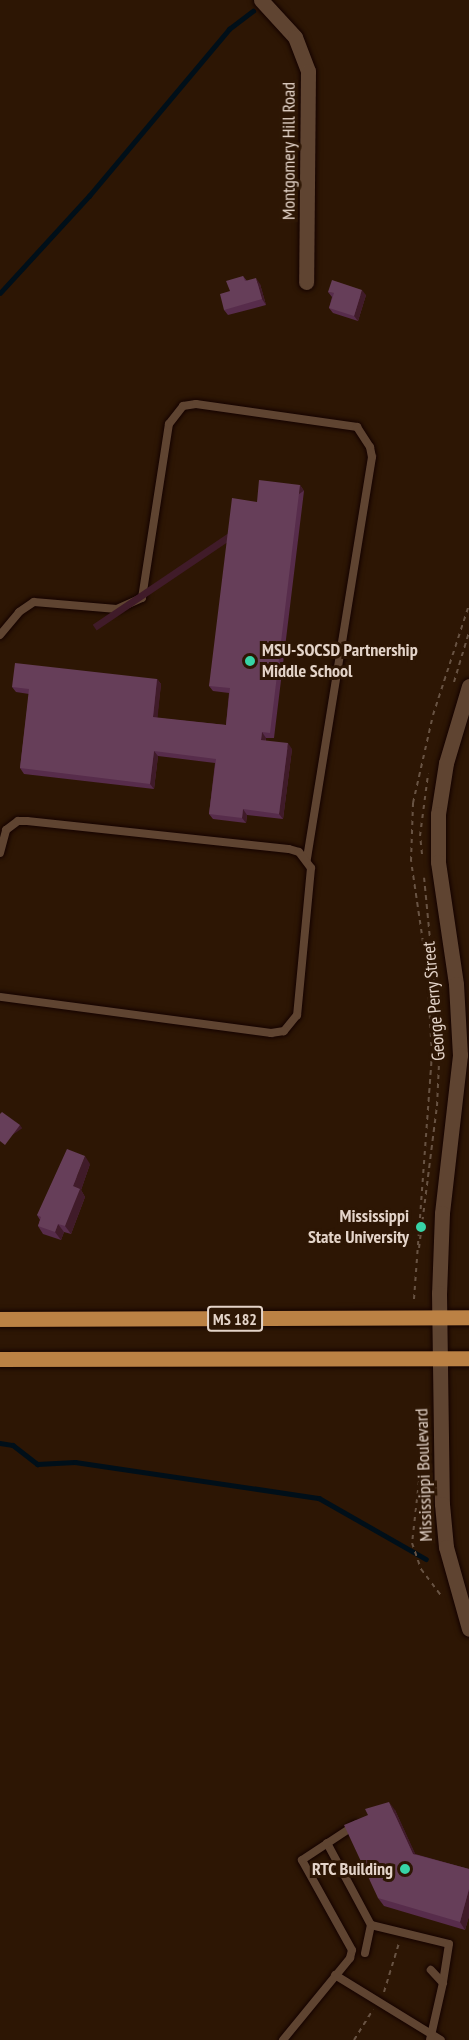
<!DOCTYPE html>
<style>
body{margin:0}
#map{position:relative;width:469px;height:2040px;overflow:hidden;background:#2d1604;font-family:"PT Sans Narrow",sans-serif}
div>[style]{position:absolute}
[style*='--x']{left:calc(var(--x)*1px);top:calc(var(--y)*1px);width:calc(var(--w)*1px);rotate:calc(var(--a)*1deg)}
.stream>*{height:4.5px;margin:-2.25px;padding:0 2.25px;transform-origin:2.25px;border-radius:2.25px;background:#000f19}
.path>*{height:2px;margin-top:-1px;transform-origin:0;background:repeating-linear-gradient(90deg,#685343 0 4.5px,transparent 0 9px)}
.roads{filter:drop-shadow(0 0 2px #140200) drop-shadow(0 0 2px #140200)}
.service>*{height:8px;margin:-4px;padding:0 4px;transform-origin:4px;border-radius:4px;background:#5f4431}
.minor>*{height:15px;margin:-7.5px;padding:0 7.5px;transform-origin:7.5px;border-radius:7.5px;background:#5f4431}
.tertiary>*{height:15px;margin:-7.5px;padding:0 7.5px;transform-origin:7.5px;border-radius:7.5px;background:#5f4431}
.primary>*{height:15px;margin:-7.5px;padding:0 7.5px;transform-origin:7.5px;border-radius:7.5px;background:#bb8144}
.wall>*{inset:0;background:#572c4b}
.shaded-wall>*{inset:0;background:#401b29;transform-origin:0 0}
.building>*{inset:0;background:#663e59}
.dots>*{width:16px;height:16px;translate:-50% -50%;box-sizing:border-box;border:3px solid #2d1604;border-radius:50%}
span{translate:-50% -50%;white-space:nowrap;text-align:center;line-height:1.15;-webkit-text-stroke:6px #2d1604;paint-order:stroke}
.shield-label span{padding:2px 4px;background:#2d1604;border:2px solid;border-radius:4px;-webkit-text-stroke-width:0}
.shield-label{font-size:16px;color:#e4d4c9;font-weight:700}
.street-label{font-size:18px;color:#e4d4c9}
.poi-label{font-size:18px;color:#e4d4c9;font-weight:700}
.left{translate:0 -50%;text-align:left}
.right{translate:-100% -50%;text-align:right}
</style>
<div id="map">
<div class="stream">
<i style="--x:0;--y:293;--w:132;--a:-47.5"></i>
<i style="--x:89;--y:196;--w:218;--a:-50"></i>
<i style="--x:229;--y:29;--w:30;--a:-37"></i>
<i style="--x:0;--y:1443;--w:13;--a:9"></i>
<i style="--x:13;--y:1445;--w:31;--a:38"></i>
<i style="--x:37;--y:1464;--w:38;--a:-3"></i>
<i style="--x:75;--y:1462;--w:247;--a:8.4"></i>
<i style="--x:319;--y:1498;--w:123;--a:29.7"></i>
</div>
<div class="path">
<i style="--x:454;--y:682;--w:52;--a:-73.3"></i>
<i style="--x:422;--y:854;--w:18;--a:-96"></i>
<i style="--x:420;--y:836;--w:63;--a:-82.6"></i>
<i style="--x:419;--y:1248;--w:143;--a:-82.8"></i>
<i style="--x:437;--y:1106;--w:63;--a:-87.3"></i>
<i style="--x:440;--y:1043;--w:166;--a:-95.5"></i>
<i style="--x:414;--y:1299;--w:245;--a:-85.8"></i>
<i style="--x:432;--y:1055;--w:86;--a:-93.3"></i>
<i style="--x:427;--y:969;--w:109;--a:-98.4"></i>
<i style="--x:411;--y:861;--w:58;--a:-88"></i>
<i style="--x:413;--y:803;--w:90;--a:-77.2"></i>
<i style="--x:433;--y:715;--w:116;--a:-71.9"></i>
<i style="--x:419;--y:1481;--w:62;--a:96.4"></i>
<i style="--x:412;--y:1543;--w:28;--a:71"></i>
<i style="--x:421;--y:1569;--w:35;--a:53"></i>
<i style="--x:384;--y:1992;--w:51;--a:-73"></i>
<i style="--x:354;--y:2040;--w:36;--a:-58"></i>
</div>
<div class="roads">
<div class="service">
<i style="--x:0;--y:635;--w:30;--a:-50"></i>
<i style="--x:19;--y:612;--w:18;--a:-34"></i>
<i style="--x:34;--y:602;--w:83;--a:4.8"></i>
<i style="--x:117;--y:609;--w:27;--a:-24"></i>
<i style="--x:142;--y:598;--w:176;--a:-81.2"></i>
<i style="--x:169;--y:424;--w:23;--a:-52"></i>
<i style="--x:183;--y:406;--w:13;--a:-9"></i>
<i style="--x:196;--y:404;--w:163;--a:8.1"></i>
<i style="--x:357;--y:427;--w:24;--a:57"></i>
<i style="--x:370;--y:447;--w:10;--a:79"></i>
<i style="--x:372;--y:457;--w:408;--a:99.2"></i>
<i style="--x:0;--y:853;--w:24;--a:-75"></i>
<i style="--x:6;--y:830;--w:15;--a:-37"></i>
<i style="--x:18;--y:821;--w:9;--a:0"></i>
<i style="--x:27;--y:821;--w:263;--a:6.1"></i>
<i style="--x:289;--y:849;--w:10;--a:17"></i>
<i style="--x:299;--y:852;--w:20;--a:53"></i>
<i style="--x:311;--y:868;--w:148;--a:95.4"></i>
<i style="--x:297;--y:1015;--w:21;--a:129"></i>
<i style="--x:284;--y:1031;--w:13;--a:171"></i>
<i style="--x:271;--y:1033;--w:273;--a:-172.4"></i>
<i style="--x:327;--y:1843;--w:93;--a:61.8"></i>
<i style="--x:365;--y:1953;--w:29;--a:-78"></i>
<i style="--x:371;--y:1925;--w:80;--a:13.7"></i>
<i style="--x:449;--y:1944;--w:39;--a:99"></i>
<i style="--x:335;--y:1975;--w:124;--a:31.5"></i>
<i style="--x:283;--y:2040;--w:106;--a:-50.7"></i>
<i style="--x:350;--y:1958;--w:8;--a:-76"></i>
<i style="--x:352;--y:1950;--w:103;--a:-119.1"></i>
<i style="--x:302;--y:1860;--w:64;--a:-33.4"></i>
<i style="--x:430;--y:2040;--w:58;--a:-77.2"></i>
<i style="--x:443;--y:1983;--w:18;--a:-133"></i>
</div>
<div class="minor">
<i style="--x:261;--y:0;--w:50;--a:47.4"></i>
<i style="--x:295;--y:37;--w:36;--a:69"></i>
<i style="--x:308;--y:71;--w:211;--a:90.5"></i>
</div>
<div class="tertiary">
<i style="--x:469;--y:686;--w:80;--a:106.6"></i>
<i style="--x:446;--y:763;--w:52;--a:98.9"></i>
<i style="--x:438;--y:814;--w:48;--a:90"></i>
<i style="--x:438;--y:862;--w:123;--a:81.6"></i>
<i style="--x:456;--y:984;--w:71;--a:86.8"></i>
<i style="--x:460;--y:1055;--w:159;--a:96.5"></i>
<i style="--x:442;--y:1213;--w:80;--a:92.1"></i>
<i style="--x:439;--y:1293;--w:211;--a:89.2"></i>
<i style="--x:442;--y:1504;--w:43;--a:84.7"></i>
<i style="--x:446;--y:1547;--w:85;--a:74.3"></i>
</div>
<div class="primary">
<i style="--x:0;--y:1319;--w:469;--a:-0.2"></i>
<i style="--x:0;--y:1359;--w:469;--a:-0.1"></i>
</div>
</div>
<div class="wall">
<i style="clip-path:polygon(243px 276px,247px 281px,260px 284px,266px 305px,228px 315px,224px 310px)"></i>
<i style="clip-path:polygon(328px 292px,366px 295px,358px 321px,333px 313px,329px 308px,332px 297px)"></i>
<i style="clip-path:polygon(300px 485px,304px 491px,274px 738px,266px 738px,266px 741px,292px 749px,283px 819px,247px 815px,246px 823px,213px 819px,209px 814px,215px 763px,158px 756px,154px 789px,24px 774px,20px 768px,29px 694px,16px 692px,12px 687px,157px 679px,161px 684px,157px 718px,226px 725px,229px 693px,213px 691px,209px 686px,257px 502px)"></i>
<i style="clip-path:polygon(90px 1164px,81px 1190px,85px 1197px,71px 1234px,64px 1232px,61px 1240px,43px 1234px,38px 1226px,40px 1220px,37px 1215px)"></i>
<i style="clip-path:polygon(395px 1810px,415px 1854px,469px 1869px,469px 1916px,465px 1930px,384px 1906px,378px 1898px)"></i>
</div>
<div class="shaded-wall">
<i style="clip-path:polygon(256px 278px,260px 284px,266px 305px,262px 299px)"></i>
<i style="clip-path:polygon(362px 290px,366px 295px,358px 321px,354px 316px)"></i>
<i style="left:300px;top:485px;width:7px;height:250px;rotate:56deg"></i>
<i style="clip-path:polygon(157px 679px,161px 684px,157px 723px,153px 717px)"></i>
<i style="clip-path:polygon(262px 732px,266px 738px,265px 746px,261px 740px)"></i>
<i style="clip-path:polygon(288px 743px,292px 749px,283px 819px,279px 814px)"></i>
<i style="clip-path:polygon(154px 751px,158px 756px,154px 789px,150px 784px)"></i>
<i style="clip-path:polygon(243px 809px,247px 815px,246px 823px,242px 818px)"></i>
<i style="left:20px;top:1125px;width:4px;height:25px;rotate:56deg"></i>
<i style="clip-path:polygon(85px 1156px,90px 1164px,81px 1190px,85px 1197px,71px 1234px,65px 1226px,73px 1186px)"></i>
<i style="clip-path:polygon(58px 1224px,64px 1232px,61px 1240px,55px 1232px)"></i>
<i style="clip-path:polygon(389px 1802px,395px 1810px,419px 1862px,413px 1854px)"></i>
<i style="clip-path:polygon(469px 1889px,469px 1916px,465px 1930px,460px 1922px)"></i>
</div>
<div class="building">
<i style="clip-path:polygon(243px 276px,245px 281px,256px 278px,262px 299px,224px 310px,220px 294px,230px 291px,226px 281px)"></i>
<i style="clip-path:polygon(332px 280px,362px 290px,354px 316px,329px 308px,334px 293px,328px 292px)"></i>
<i style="clip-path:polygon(259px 480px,300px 485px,270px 733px,262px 732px,261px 740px,288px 743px,279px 814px,243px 809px,242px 818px,209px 814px,216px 759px,154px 751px,150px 784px,20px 768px,29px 689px,12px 687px,15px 663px,157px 679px,153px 717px,226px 725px,230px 688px,209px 686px,232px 498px,257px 502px)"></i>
<i style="clip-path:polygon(2px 1112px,20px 1125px,5px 1145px,0 1141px,0 1114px)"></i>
<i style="clip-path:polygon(67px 1149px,85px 1156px,73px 1186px,80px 1189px,65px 1226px,58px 1224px,55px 1232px,38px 1226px,41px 1217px,37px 1215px)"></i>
<i style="clip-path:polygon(389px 1802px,413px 1854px,469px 1869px,469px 1889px,460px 1922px,378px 1898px,344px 1825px,368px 1815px,365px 1809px)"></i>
</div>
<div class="dots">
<i style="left:250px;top:661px;background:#37d4a6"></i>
<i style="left:421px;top:1227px;background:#37d4a6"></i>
<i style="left:405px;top:1869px;background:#37d4a6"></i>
</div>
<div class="shield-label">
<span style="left:235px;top:1319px">MS 182</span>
</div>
<div class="street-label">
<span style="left:289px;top:151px;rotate:-90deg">Montgomery Hill Road</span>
<span style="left:434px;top:1001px;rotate:-95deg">George Perry Street</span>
<span style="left:424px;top:1475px;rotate:-92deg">Mississippi Boulevard</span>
</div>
<div class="poi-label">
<span class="left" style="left:262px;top:661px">MSU-SOCSD Partnership<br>Middle School</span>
<span class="right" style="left:409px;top:1227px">Mississippi<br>State University</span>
<span class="right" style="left:393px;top:1869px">RTC Building</span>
</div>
</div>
